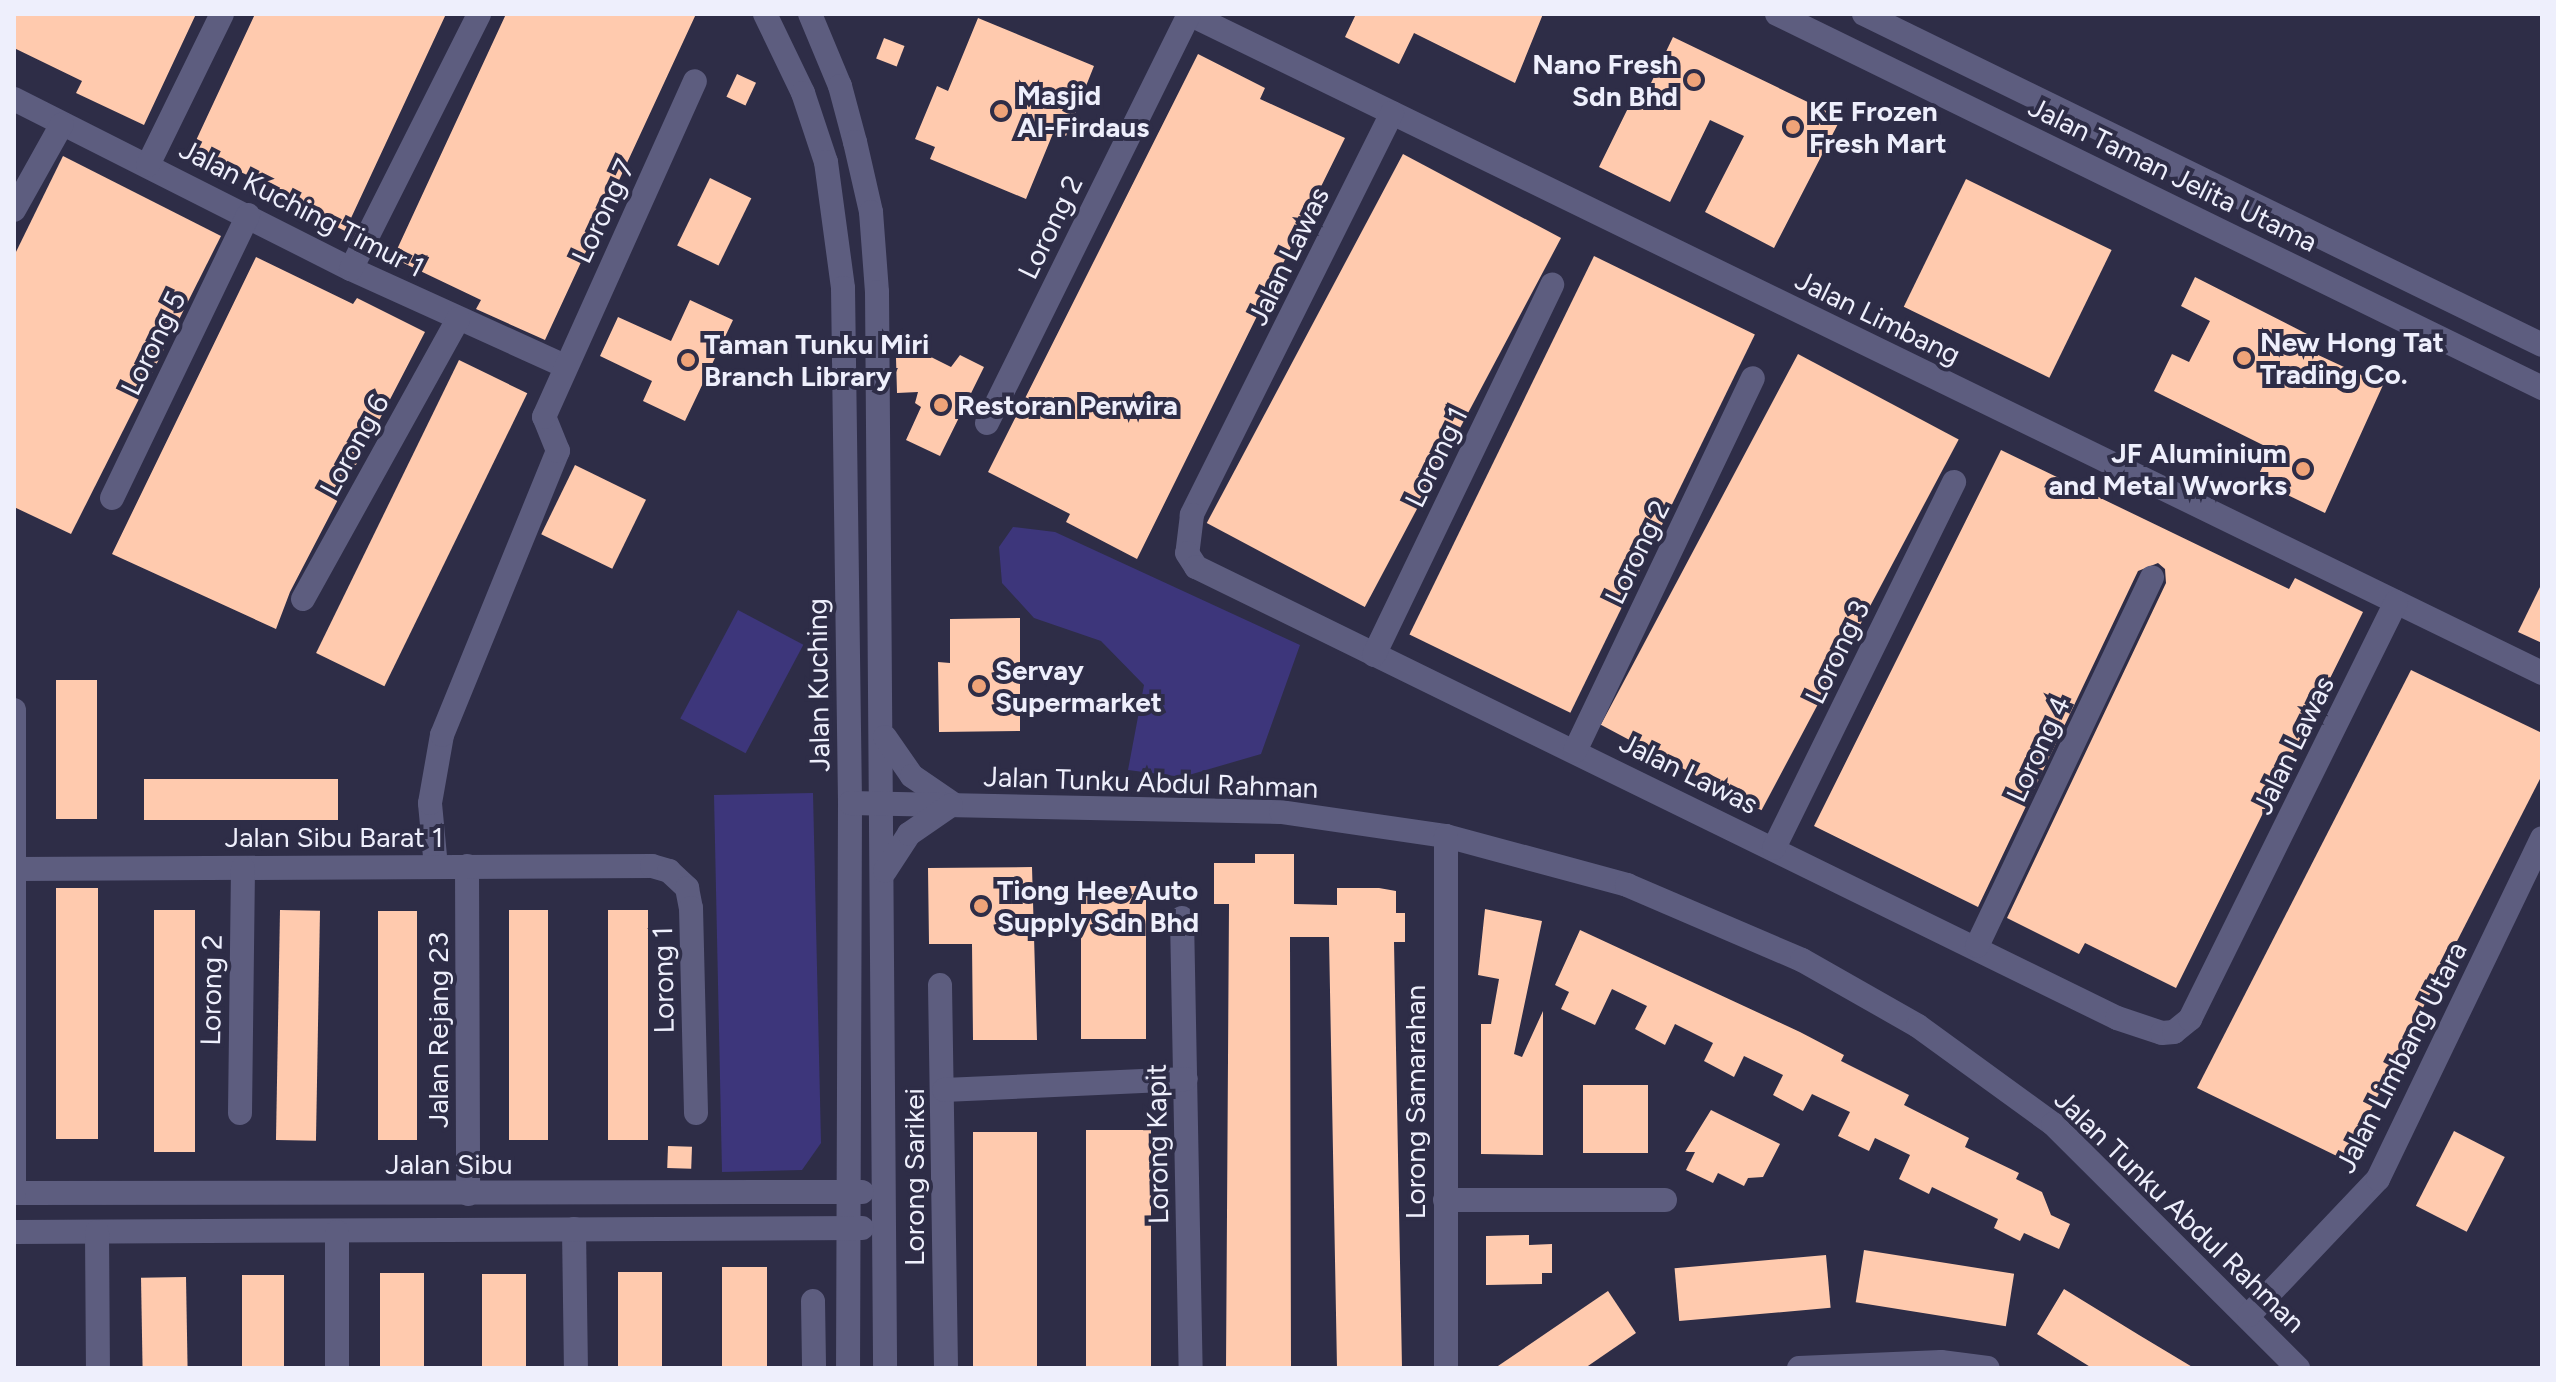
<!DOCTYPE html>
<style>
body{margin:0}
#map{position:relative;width:2556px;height:1382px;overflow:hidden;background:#2e2d47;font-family:Figtree,sans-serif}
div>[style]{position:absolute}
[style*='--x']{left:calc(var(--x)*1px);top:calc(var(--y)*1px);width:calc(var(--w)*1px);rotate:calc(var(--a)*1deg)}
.green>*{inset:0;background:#3d367b;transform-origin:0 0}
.building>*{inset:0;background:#ffcaae;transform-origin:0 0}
.minor>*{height:24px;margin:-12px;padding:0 12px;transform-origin:12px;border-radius:12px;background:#5d5d7f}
.dots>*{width:22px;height:22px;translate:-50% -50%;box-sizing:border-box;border:4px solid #2e2d47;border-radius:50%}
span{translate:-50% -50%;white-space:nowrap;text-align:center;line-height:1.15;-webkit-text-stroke:8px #2e2d47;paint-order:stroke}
.poi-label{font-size:28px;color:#eeeffc;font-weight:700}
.right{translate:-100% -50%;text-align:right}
.left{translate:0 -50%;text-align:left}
.street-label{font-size:28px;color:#eeeffc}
.frame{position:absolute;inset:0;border:16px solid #eeeffc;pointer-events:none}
</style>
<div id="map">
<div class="green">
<i style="clip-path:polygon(1013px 527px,1055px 532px,1300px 645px,1261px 754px,1182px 777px,1128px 770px,1144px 685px,1101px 641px,1034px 618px,1002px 583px,999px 547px)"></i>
<i style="left:738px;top:610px;width:74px;height:123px;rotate:28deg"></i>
<i style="clip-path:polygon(813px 793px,821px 1143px,802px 1170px,722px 1172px,714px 795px)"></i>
</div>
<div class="building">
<i style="clip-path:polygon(14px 14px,196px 14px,144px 125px,76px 93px,82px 81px,14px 48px)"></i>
<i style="clip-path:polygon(255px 14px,446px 14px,345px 231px,278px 198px,281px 191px,192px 149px)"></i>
<i style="clip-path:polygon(506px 14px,696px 14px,545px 340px,476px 309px,481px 300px,393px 258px)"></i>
<i style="clip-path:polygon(1356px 14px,1543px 14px,1515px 83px,1414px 33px,1399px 64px,1345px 37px)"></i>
<i style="clip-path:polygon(978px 18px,1094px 66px,1066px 136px,1054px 131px,1026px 199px,930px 159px,935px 147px,915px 139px,937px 86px,948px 91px)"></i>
<i style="clip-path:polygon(1673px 37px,1841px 118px,1774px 248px,1705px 212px,1744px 136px,1710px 120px,1670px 202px,1599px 167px,1632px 100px,1641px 104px)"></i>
<i style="left:884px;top:38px;width:22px;height:22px;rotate:21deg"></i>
<i style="clip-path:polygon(1198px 54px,1265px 88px,1260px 99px,1345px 138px,1137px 559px,1066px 522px,1070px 514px,988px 472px)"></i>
<i style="left:737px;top:74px;width:21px;height:25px;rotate:25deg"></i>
<i style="left:1403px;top:154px;width:179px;height:418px;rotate:28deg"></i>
<i style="clip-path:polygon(63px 156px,221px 236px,71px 534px,14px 507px,14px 256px)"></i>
<i style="left:710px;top:178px;width:46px;height:75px;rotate:26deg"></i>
<i style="left:1966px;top:179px;width:162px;height:142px;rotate:26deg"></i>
<i style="left:1594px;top:256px;width:179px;height:421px;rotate:26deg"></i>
<i style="clip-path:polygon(256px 257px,353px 304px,357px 298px,425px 332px,290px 592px,276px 629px,112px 554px)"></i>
<i style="clip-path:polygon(2195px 277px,2309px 335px,2303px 348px,2383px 385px,2325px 513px,2256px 480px,2271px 449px,2154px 391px,2172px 354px,2189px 362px,2210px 321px,2181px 306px)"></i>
<i style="clip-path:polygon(690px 300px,733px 320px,685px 421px,643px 401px,652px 381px,600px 356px,618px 317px,671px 341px)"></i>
<i style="left:1798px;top:354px;width:182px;height:420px;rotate:28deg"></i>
<i style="clip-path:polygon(960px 355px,984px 367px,940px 456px,906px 440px,921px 407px,915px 403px,918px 392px,897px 393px,896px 358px,931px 357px,951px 367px)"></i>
<i style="left:459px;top:360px;width:76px;height:326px;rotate:26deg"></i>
<i style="clip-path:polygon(2001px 450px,2289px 589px,2295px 578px,2363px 612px,2176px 988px,2085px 943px,2079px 954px,2007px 918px,2166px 583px,2165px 569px,2158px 563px,2138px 571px,1978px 907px,1814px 826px)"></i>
<i style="left:575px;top:465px;width:79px;height:77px;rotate:26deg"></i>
<i style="clip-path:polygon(2542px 583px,2542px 643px,2518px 632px)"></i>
<i style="clip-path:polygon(1020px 618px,1020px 731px,939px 732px,938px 662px,950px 663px,950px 619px)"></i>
<i style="clip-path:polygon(2411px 670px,2542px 733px,2542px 775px,2345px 1160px,2197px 1088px)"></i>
<i style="left:56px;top:680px;width:41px;height:139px"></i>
<i style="left:144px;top:779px;width:194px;height:41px"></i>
<i style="clip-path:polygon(1255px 854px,1294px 854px,1294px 904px,1337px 905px,1337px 888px,1379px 888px,1396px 891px,1396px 913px,1405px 913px,1405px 942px,1394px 942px,1402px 1368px,1337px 1368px,1329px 937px,1290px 937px,1291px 1368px,1226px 1368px,1229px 904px,1214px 904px,1214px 863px,1255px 863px)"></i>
<i style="clip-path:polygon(1032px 867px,1037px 1040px,973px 1040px,972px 944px,929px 944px,928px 868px)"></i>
<i style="left:1081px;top:886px;width:65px;height:153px"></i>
<i style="left:98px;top:888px;width:251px;height:42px;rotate:90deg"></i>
<i style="clip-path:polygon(1485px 909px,1542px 921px,1514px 1054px,1522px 1057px,1543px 1011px,1543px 1155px,1481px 1154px,1481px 1024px,1491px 1024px,1499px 979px,1478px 975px)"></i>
<i style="left:154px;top:910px;width:41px;height:242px"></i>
<i style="left:280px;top:910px;width:40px;height:230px;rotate:1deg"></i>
<i style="left:509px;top:910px;width:39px;height:230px"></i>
<i style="left:608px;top:910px;width:40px;height:230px"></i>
<i style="left:378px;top:911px;width:39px;height:229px"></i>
<i style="clip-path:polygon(1580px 930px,1800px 1032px,1844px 1055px,1841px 1061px,1909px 1095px,1904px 1105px,1969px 1138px,1965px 1147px,2019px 1173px,2016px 1179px,2042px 1192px,2051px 1215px,2070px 1224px,2059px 1249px,2024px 1233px,2020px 1241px,1994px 1228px,1998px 1219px,1932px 1187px,1929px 1194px,1899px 1179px,1910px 1155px,1875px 1138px,1869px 1151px,1838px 1136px,1850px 1112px,1812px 1094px,1803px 1111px,1773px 1095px,1783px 1075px,1744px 1056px,1734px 1077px,1704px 1061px,1713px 1043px,1675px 1024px,1665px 1045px,1635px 1029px,1647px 1006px,1612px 989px,1595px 1025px,1561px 1009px,1569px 992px,1555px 985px)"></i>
<i style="left:1583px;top:1085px;width:65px;height:68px"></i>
<i style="clip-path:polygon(1711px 1110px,1780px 1144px,1763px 1177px,1748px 1178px,1744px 1186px,1718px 1173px,1713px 1183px,1686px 1170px,1695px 1152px,1685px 1152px)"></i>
<i style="left:1151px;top:1130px;width:238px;height:65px;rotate:90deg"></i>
<i style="left:2454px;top:1131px;width:57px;height:84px;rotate:27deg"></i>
<i style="left:973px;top:1132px;width:64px;height:236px"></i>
<i style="left:668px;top:1146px;width:24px;height:22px;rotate:2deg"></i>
<i style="clip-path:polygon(1529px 1235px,1529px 1245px,1552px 1244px,1552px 1273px,1542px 1273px,1542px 1284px,1486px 1285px,1486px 1236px)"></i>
<i style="left:1864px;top:1250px;width:152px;height:53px;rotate:9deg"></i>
<i style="left:1826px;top:1255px;width:53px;height:152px;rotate:85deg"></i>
<i style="left:722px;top:1267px;width:45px;height:101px"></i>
<i style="left:618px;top:1272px;width:44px;height:96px"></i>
<i style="left:380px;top:1273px;width:44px;height:95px"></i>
<i style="left:482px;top:1274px;width:44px;height:94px"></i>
<i style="left:242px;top:1275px;width:42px;height:93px"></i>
<i style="left:186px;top:1277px;width:91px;height:45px;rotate:89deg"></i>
<i style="clip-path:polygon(2064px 1289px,2139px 1335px,2194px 1368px,2092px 1368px,2037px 1334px)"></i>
<i style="clip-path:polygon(1608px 1291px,1636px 1333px,1585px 1368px,1495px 1368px)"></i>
</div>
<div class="minor">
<i style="--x:765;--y:14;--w:88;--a:64.3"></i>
<i style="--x:803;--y:93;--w:73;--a:71.6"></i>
<i style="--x:826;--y:162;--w:127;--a:82.3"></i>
<i style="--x:843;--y:288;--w:515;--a:89.22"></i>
<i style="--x:850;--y:803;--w:565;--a:90.2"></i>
<i style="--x:810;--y:14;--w:78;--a:67.4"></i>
<i style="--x:840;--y:86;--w:58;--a:75"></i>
<i style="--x:855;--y:142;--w:72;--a:77.1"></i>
<i style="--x:871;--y:212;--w:80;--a:85.7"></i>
<i style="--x:877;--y:292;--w:1076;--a:89.57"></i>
<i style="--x:1189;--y:14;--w:1505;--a:25.97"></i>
<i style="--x:1777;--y:14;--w:852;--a:26.05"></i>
<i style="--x:1864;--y:14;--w:754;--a:26.02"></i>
<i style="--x:14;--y:99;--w:377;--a:26.8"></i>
<i style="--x:351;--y:269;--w:235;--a:24.4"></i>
<i style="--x:1392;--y:113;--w:449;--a:116.5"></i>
<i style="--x:1192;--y:515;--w:38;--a:97"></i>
<i style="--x:1187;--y:553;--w:17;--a:57"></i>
<i style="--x:1196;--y:567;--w:1025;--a:26.09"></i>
<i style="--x:2117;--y:1018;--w:47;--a:18.4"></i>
<i style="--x:2162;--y:1033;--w:12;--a:-5"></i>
<i style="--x:2174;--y:1032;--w:21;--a:-39"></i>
<i style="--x:2190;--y:1019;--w:465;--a:-63.7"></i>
<i style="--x:148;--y:165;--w:168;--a:-63.9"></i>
<i style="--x:14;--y:210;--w:98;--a:-60.8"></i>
<i style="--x:351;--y:269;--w:285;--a:-63.3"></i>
<i style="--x:987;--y:423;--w:456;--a:-63.7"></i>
<i style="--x:112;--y:498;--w:314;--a:-64.3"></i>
<i style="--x:303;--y:599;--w:320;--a:-61"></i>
<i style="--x:1374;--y:655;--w:411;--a:-64.3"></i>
<i style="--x:885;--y:737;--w:47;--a:55.3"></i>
<i style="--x:912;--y:776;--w:50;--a:34.3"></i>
<i style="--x:1575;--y:751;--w:413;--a:-64.5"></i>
<i style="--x:850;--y:803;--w:431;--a:1.2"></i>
<i style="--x:1281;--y:812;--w:167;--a:8.3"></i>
<i style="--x:1446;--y:836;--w:188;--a:15.1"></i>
<i style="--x:1627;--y:885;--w:190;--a:23.2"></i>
<i style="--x:1802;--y:960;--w:133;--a:29.6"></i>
<i style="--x:1918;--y:1026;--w:167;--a:36"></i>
<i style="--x:2053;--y:1124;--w:346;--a:44.9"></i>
<i style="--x:1774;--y:848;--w:408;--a:-63.8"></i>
<i style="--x:467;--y:866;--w:328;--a:89.8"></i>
<i style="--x:436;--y:867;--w:64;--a:-95.4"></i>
<i style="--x:430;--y:803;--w:69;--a:-80"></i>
<i style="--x:442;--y:735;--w:307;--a:-67.8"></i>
<i style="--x:558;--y:451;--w:37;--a:-112"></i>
<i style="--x:544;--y:417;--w:368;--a:-65.8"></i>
<i style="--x:17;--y:869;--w:635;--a:-0.27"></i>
<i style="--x:652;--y:866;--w:18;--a:16"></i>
<i style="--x:669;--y:871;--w:25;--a:43"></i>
<i style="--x:687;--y:888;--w:20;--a:79"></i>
<i style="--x:691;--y:908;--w:205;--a:88.6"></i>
<i style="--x:885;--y:871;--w:44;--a:-57"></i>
<i style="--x:909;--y:834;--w:51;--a:-34.6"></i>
<i style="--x:1182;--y:918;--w:450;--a:88.9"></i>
<i style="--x:1977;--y:946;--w:408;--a:-64.6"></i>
<i style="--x:940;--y:985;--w:383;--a:89.1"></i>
<i style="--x:944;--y:1090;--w:242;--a:-2.6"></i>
<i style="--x:240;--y:1113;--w:245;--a:-89.3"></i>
<i style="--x:14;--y:1193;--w:848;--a:-0.07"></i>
<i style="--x:14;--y:1193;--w:483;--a:-90"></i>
<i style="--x:1445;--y:1200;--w:220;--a:0"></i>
<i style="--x:574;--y:1229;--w:139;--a:89.2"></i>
<i style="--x:14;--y:1232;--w:848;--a:-0.27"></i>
<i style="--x:97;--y:1232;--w:136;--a:89.6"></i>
<i style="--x:337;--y:1232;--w:136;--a:90"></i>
<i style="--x:813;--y:1301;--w:67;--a:89.1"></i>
<i style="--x:2249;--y:1315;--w:187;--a:-46.5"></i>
<i style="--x:2378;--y:1179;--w:378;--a:-64.3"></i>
<i style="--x:1446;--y:1368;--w:532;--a:-90"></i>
<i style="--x:1799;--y:1368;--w:142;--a:-2.4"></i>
<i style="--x:1941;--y:1362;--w:47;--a:7.3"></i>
</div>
<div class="dots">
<i style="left:1694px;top:80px;background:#efa378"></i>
<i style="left:1001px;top:111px;background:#efa378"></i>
<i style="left:1793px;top:127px;background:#efa378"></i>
<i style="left:2244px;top:358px;background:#efa378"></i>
<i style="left:688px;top:360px;background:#efa378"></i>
<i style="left:941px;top:405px;background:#efa378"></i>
<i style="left:2303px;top:469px;background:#efa378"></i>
<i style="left:979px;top:686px;background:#efa378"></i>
<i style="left:981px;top:906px;background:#efa378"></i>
</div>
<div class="poi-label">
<span class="right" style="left:1678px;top:80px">Nano Fresh<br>Sdn Bhd</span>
<span class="left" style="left:1017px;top:111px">Masjid<br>Al-Firdaus</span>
<span class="left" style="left:1809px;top:127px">KE Frozen<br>Fresh Mart</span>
<span class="left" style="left:2260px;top:358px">New Hong Tat<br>Trading Co.</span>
<span class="left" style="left:704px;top:360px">Taman Tunku Miri<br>Branch Library</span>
<span class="left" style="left:957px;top:405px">Restoran Perwira</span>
<span class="right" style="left:2287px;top:469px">JF Aluminium<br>and Metal Wworks</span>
<span class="left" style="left:995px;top:686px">Servay<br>Supermarket</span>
<span class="left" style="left:997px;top:906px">Tiong Hee Auto<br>Supply Sdn Bhd</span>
</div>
<div class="street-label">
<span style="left:2173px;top:174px;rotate:26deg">Jalan Taman Jelita Utama</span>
<span style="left:302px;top:208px;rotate:27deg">Jalan Kuching Timur 1</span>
<span style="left:603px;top:211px;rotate:-65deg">Lorong 7</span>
<span style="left:1050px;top:227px;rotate:-64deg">Lorong 2</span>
<span style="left:1288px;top:256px;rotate:-64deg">Jalan Lawas</span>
<span style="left:1878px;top:317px;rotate:26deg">Jalan Limbang</span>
<span style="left:153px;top:343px;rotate:-64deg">Lorong 5</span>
<span style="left:354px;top:445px;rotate:-61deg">Lorong 6</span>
<span style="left:1436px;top:457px;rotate:-64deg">Lorong 1</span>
<span style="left:1637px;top:552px;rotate:-64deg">Lorong 2</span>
<span style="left:1837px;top:652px;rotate:-64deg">Lorong 3</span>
<span style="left:818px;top:685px;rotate:-91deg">Jalan Kuching</span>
<span style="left:2293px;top:745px;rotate:-64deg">Jalan Lawas</span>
<span style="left:2038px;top:749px;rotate:-65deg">Lorong 4</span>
<span style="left:1689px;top:773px;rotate:26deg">Jalan Lawas</span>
<span style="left:1151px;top:782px;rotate:2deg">Jalan Tunku Abdul Rahman</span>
<span style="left:334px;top:837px">Jalan Sibu Barat 1</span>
<span style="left:663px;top:980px;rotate:-91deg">Lorong 1</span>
<span style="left:211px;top:990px;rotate:-89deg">Lorong 2</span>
<span style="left:438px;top:1030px;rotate:-90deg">Jalan Rejang 23</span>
<span style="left:2401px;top:1057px;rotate:-63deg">Jalan Limbang Utara</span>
<span style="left:1415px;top:1102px;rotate:-90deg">Lorong Samarahan</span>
<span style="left:1157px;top:1144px;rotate:-91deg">Lorong Kapit</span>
<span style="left:449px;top:1164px">Jalan Sibu</span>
<span style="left:914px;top:1177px;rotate:-90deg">Lorong Sarikei</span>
<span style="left:2180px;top:1211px;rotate:44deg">Jalan Tunku Abdul Rahman</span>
</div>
<div class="frame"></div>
</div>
